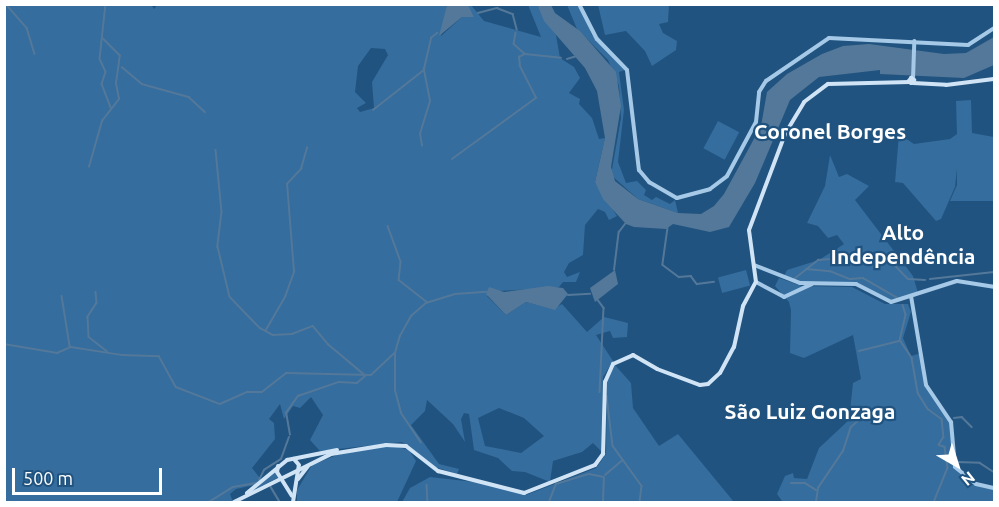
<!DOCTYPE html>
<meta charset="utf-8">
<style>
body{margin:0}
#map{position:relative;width:999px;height:507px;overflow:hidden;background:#20537f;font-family:Ubuntu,sans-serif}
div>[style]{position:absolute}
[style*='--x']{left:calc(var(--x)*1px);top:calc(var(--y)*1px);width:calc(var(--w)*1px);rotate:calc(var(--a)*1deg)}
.green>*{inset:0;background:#346d9e;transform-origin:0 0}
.water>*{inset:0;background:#547899}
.stream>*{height:1.5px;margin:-0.75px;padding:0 0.75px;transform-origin:0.75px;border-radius:0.75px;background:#547899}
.tertiary>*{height:4px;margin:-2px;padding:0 2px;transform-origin:2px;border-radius:2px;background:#a5c9e7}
.secondary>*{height:4px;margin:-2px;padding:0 2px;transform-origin:2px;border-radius:2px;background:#d0e4f6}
span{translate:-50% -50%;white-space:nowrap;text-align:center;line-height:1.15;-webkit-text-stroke:4.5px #20537f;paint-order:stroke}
.district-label{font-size:21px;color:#fff;font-weight:700}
.frame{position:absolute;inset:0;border:6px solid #fff;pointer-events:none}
.north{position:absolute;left:927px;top:435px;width:60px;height:60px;-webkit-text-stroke:4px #20537f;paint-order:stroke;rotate:141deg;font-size:16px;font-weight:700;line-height:24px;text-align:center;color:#fff}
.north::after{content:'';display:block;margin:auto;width:21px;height:27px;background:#fff;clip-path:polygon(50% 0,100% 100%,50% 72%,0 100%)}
.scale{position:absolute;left:12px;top:468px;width:150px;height:27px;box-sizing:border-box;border:3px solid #fff;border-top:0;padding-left:8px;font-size:18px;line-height:21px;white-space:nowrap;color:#fff;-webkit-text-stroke:4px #20537f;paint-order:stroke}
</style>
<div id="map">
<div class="green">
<i style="clip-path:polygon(evenodd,151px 4px,154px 9px,158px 4px,447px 5px,441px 36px,462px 17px,474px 17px,466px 5px,471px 5px,484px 21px,541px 37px,528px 5px,537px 5px,556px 35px,560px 58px,574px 67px,580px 78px,569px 93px,580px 99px,579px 104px,592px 118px,599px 139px,605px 138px,595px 182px,617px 216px,609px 220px,605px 212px,598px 209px,585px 225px,583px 255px,569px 263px,564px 272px,567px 277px,580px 272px,576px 282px,563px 282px,559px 287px,499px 291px,487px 296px,506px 315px,526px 302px,553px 309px,562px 304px,587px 332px,604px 317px,628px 323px,627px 337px,613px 338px,610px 331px,596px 335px,613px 361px,603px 377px,601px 451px,593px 443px,582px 452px,553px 461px,550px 482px,525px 472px,512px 471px,498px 458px,474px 450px,469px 414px,464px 413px,461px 419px,465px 442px,453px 424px,427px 400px,425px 411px,411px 425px,439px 464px,459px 469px,457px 474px,435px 467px,402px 442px,320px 451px,310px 440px,323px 415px,311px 397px,300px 408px,293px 406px,284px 419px,280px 404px,269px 419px,274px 423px,275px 439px,252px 468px,263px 482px,275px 470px,279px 477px,250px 492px,260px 484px,236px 489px,230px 494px,233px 502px,5px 502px,5px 5px,151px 4px,371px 48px,385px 49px,388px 55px,372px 82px,374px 108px,360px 112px,357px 108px,366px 103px,355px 92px,358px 66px,371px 48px,151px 4px,499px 408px,524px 418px,544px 436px,521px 453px,485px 446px,478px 418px,499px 408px)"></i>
<i style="clip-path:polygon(567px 5px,579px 5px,592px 35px,625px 70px,619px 72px,624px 110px,618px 162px,626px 183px,637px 181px,646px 190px,644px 195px,652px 200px,656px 197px,670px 204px,675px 200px,678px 213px,638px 199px,611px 175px,621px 118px,619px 86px,608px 60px,577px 29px)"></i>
<i style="clip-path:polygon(598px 5px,669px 5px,668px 22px,659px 24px,663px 33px,677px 41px,676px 50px,652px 66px,645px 51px,626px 31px,605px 35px)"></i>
<i style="clip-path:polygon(971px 100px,972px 133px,994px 137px,994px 201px,950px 201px,957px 185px,957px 169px,955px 187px,941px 219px,936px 221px,903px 183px,895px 182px,899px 134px,914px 144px,950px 139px,957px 134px,956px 101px)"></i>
<i style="left:718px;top:121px;width:24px;height:31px;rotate:28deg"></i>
<i style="clip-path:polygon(830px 155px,839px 177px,847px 174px,869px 186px,855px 200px,913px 276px,918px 293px,893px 301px,862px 286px,803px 283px,784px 276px,787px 270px,819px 260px,844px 244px,837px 235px,828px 238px,818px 226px,807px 223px,825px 186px)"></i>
<i style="left:746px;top:270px;width:16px;height:29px;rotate:75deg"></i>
<i style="clip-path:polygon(779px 278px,802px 286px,852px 287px,885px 304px,908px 304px,911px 312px,903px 338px,911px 356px,922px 353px,927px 389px,951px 425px,955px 468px,970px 484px,994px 490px,994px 502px,782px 501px,777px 494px,785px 476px,793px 473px,794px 478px,807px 479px,819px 448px,849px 420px,853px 383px,861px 379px,853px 335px,804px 358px,790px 353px,791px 310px,789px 302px,775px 286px)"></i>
<i style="clip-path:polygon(615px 365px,631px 383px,633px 408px,659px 446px,678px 434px,734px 502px,402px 502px,410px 488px,430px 477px,483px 483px,526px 495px,596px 468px,606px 454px,607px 377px)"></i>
<i style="clip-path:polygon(390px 445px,409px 450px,416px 461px,397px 502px,297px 502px,297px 490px,312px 465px,337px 455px)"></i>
</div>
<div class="water">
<i style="clip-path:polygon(537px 4px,551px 5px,555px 13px,580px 31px,616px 72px,621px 106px,611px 167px,615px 181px,638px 199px,678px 213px,701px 214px,714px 206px,724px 194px,761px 126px,767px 92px,787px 74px,822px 54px,843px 46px,869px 44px,944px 54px,966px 53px,994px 37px,994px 65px,964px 78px,880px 74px,880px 70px,819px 77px,790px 100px,755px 183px,729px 227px,710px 232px,673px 224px,666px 229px,634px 227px,626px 224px,603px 199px,595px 182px,605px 138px,597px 91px,585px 68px,544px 21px)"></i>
<i style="clip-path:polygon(447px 5px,468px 5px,474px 17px,462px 17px,439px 36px)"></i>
<i style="clip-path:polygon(615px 270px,618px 284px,595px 302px,590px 288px)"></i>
<i style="clip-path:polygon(548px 286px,563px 288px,568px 294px,555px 310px,526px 302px,506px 315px,486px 294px,489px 287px,504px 292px)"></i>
</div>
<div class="stream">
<i style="--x:6;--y:4;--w:32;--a:49"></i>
<i style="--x:27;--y:28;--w:27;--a:73"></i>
<i style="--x:106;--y:4;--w:55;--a:96.2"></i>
<i style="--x:100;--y:59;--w:14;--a:65"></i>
<i style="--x:106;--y:72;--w:13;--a:108"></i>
<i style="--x:102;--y:84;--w:25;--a:69"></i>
<i style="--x:478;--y:13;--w:20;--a:-15"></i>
<i style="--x:497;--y:8;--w:17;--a:21"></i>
<i style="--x:513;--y:14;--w:16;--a:75"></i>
<i style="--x:516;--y:33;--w:11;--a:100"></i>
<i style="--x:514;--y:44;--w:15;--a:42"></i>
<i style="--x:525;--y:54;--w:36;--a:6"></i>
<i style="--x:567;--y:59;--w:10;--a:-17"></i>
<i style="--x:122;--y:67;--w:26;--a:40"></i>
<i style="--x:142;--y:84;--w:49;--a:15.5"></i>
<i style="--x:189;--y:97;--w:22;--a:43"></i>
<i style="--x:373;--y:110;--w:65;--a:-38.1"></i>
<i style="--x:422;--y:146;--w:12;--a:-99"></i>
<i style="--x:420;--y:134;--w:34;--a:-73"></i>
<i style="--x:430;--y:101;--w:33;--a:-101"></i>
<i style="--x:424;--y:69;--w:32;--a:-77"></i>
<i style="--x:431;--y:38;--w:8;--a:-40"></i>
<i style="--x:216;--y:150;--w:62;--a:84.5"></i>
<i style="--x:222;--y:212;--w:35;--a:97"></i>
<i style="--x:218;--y:247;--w:51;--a:76.5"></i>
<i style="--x:230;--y:297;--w:43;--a:45.9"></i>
<i style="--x:260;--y:328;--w:15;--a:28"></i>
<i style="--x:273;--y:335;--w:19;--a:-3"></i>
<i style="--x:292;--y:334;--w:22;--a:-21"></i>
<i style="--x:313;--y:326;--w:23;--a:50"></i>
<i style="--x:328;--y:344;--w:48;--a:40"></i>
<i style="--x:452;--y:159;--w:104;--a:-36"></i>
<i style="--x:536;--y:98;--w:36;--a:-117"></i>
<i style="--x:520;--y:66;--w:9;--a:-96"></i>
<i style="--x:519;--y:57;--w:7;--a:-27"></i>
<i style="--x:89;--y:167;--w:48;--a:-74.2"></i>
<i style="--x:102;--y:121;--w:28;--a:-52"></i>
<i style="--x:119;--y:99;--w:16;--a:-101"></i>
<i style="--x:116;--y:83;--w:27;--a:-82"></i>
<i style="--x:120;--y:56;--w:24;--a:-135"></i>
<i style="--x:388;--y:226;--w:38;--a:70"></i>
<i style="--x:401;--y:262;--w:18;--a:96"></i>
<i style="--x:399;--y:280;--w:36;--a:38"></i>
<i style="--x:668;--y:228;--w:37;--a:98"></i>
<i style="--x:663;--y:265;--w:20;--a:37"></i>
<i style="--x:679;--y:277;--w:12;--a:-5"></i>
<i style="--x:691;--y:276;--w:10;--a:53"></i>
<i style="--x:697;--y:284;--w:17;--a:-7"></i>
<i style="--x:806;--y:269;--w:24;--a:5"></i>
<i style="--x:830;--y:271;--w:22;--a:22"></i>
<i style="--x:850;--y:279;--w:13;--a:-4"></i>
<i style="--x:863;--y:278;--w:40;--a:29.7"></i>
<i style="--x:614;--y:270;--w:38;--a:-83"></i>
<i style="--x:619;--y:232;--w:10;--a:-53"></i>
<i style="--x:794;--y:279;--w:31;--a:-38"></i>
<i style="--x:818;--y:260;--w:67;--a:-4.3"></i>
<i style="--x:885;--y:255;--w:33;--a:46"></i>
<i style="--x:908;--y:279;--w:17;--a:3"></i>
<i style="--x:930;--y:279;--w:64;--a:-6.2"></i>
<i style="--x:96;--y:292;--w:11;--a:85"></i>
<i style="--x:97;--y:303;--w:17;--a:123"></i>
<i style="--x:88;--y:317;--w:20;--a:87"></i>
<i style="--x:89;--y:337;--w:23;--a:38"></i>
<i style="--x:568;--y:295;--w:22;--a:-3"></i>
<i style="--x:62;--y:296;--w:51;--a:80.9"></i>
<i style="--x:598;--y:300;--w:10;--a:53"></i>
<i style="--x:604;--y:308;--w:84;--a:92.7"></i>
<i style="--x:903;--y:305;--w:10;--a:73"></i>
<i style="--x:906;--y:315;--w:26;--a:103"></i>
<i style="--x:900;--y:340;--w:22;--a:56"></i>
<i style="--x:912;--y:358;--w:36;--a:80"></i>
<i style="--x:918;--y:393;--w:19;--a:58"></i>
<i style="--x:928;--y:409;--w:17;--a:36"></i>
<i style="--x:942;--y:419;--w:18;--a:84"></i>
<i style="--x:944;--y:437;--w:9;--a:122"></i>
<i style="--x:939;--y:445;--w:6;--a:18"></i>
<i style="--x:945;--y:447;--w:21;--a:82"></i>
<i style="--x:948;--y:468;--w:37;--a:112"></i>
<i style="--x:266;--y:330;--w:38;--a:-60"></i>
<i style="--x:285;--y:297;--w:27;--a:-70"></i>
<i style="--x:294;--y:272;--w:88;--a:-94.5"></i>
<i style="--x:287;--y:184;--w:21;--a:-47"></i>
<i style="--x:301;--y:169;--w:22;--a:-74"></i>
<i style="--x:4;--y:344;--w:54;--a:9.6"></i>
<i style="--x:57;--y:353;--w:15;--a:-23"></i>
<i style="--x:71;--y:347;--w:52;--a:8.9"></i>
<i style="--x:122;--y:355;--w:37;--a:2"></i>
<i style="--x:159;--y:356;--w:35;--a:61"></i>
<i style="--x:176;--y:387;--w:47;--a:21.1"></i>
<i style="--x:220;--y:404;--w:30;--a:-24"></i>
<i style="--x:247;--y:392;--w:15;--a:0"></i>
<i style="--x:262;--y:392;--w:31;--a:-38"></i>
<i style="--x:286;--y:373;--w:85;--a:1.3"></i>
<i style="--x:371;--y:375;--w:33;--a:-43"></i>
<i style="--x:859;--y:351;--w:41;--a:-14"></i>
<i style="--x:607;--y:396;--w:50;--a:83.2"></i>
<i style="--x:613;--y:446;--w:49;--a:54.1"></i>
<i style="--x:642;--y:486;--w:16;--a:97"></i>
<i style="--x:954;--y:418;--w:8;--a:-7"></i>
<i style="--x:962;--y:417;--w:14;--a:45"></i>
<i style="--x:290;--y:435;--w:22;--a:-100"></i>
<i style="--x:286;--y:413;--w:21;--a:-55"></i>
<i style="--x:298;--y:396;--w:43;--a:-18.9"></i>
<i style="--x:339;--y:382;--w:18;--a:3"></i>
<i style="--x:357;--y:383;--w:11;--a:-41"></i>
<i style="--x:421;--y:443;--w:36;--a:-124"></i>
<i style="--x:401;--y:413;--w:23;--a:-105"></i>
<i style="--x:395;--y:391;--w:38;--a:-90"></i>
<i style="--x:395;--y:353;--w:18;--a:-74"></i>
<i style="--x:400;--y:336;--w:23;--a:-61"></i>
<i style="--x:411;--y:316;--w:20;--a:-41"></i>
<i style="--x:426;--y:303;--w:30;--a:-17"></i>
<i style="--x:455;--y:294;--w:31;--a:-4"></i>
<i style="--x:957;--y:462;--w:23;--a:2"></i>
<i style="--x:980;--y:463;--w:17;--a:33"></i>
<i style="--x:605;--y:475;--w:23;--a:-40"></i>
<i style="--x:259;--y:480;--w:11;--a:-63"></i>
<i style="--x:264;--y:470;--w:20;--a:-33"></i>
<i style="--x:281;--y:459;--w:23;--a:-70"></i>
<i style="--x:791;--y:483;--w:14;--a:0"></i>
<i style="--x:805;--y:483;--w:13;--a:32"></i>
<i style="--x:427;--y:485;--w:17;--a:87"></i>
<i style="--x:271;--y:487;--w:17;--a:59"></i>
<i style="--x:209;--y:502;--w:28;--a:-32"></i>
<i style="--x:233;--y:487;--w:23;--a:-10"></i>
<i style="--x:549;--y:502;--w:19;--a:-69"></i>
<i style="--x:556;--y:484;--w:34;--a:-17"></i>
<i style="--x:589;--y:474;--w:15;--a:11"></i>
<i style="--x:603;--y:502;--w:24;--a:-88"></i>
<i style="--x:816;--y:502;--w:14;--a:-82"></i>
<i style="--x:818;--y:488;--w:45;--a:-56"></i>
<i style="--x:843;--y:451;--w:25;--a:-72"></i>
<i style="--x:851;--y:427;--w:13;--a:-42"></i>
</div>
<div class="tertiary">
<i style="--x:579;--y:4;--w:39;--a:63"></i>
<i style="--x:597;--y:39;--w:43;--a:45.9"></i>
<i style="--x:627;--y:70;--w:101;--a:83.2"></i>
<i style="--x:639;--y:170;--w:16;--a:50"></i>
<i style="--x:649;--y:182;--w:32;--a:30"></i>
<i style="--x:677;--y:198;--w:34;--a:-15"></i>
<i style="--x:710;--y:189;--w:21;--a:-37"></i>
<i style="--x:727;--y:176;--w:61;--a:-61.8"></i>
<i style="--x:756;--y:122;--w:30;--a:-84"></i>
<i style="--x:759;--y:92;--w:13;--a:-58"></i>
<i style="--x:766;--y:81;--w:76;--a:-34.3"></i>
<i style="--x:829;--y:38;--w:139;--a:2.9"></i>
<i style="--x:968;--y:45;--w:31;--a:-33"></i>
<i style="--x:913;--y:79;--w:38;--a:-88"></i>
<i style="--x:754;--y:265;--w:49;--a:21.4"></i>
<i style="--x:800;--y:283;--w:56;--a:1"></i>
<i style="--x:856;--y:284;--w:39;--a:27"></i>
<i style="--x:891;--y:302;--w:69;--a:-17.7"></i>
<i style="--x:957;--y:281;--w:37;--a:9"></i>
<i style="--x:756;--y:282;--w:32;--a:28"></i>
<i style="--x:784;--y:297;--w:31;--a:-25"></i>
<i style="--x:911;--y:296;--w:90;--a:80.4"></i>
<i style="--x:926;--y:385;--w:45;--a:56"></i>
<i style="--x:951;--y:422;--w:45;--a:84.9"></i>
<i style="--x:955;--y:467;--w:27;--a:39"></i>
<i style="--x:976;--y:484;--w:18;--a:13"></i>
</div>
<div class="secondary">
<i style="--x:911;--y:78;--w:4;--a:34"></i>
<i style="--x:914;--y:80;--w:4;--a:135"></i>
<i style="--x:911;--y:83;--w:3;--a:-135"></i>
<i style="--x:909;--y:81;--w:4;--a:-56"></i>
<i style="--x:913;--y:83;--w:33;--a:3"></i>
<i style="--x:946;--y:85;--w:48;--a:-7.1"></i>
<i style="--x:278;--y:466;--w:6;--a:99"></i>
<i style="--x:277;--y:472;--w:28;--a:58"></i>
<i style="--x:298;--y:479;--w:16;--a:-52"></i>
<i style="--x:247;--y:493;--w:52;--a:-39.5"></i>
<i style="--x:287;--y:460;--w:51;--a:-11.3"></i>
<i style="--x:234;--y:502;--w:108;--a:-26.3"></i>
<i style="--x:331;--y:454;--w:56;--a:-9.3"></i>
<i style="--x:386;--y:445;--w:20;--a:3"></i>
<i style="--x:406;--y:446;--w:41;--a:38"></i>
<i style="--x:438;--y:471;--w:89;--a:14.3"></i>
<i style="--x:524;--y:493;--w:76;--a:-21.5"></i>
<i style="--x:595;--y:465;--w:14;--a:-54"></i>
<i style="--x:603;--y:454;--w:72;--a:-88.4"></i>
<i style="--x:605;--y:382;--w:20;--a:-66"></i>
<i style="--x:613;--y:364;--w:22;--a:-24"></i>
<i style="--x:633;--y:355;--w:28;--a:30"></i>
<i style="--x:657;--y:369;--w:46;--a:20.4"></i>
<i style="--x:700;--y:385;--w:8;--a:-7"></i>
<i style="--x:708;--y:384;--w:16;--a:-43"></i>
<i style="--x:720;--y:373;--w:30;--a:-62"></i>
<i style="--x:734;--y:347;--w:42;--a:-77.6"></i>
<i style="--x:743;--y:306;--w:27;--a:-62"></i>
<i style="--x:756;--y:282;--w:52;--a:-97.7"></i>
<i style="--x:749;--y:230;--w:103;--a:-69.4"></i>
<i style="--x:785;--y:134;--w:37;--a:-59"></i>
<i style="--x:804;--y:102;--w:30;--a:-37"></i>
<i style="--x:828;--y:84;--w:82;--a:-1.4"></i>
<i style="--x:293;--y:502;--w:37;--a:-81"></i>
<i style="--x:299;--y:465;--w:8;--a:-130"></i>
</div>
<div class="district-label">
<span style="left:830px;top:131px">Coronel Borges</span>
<span style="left:903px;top:244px">Alto<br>Independência</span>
<span style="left:810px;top:411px">São Luiz Gonzaga</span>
</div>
<div class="frame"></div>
<div class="north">N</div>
<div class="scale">500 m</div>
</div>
